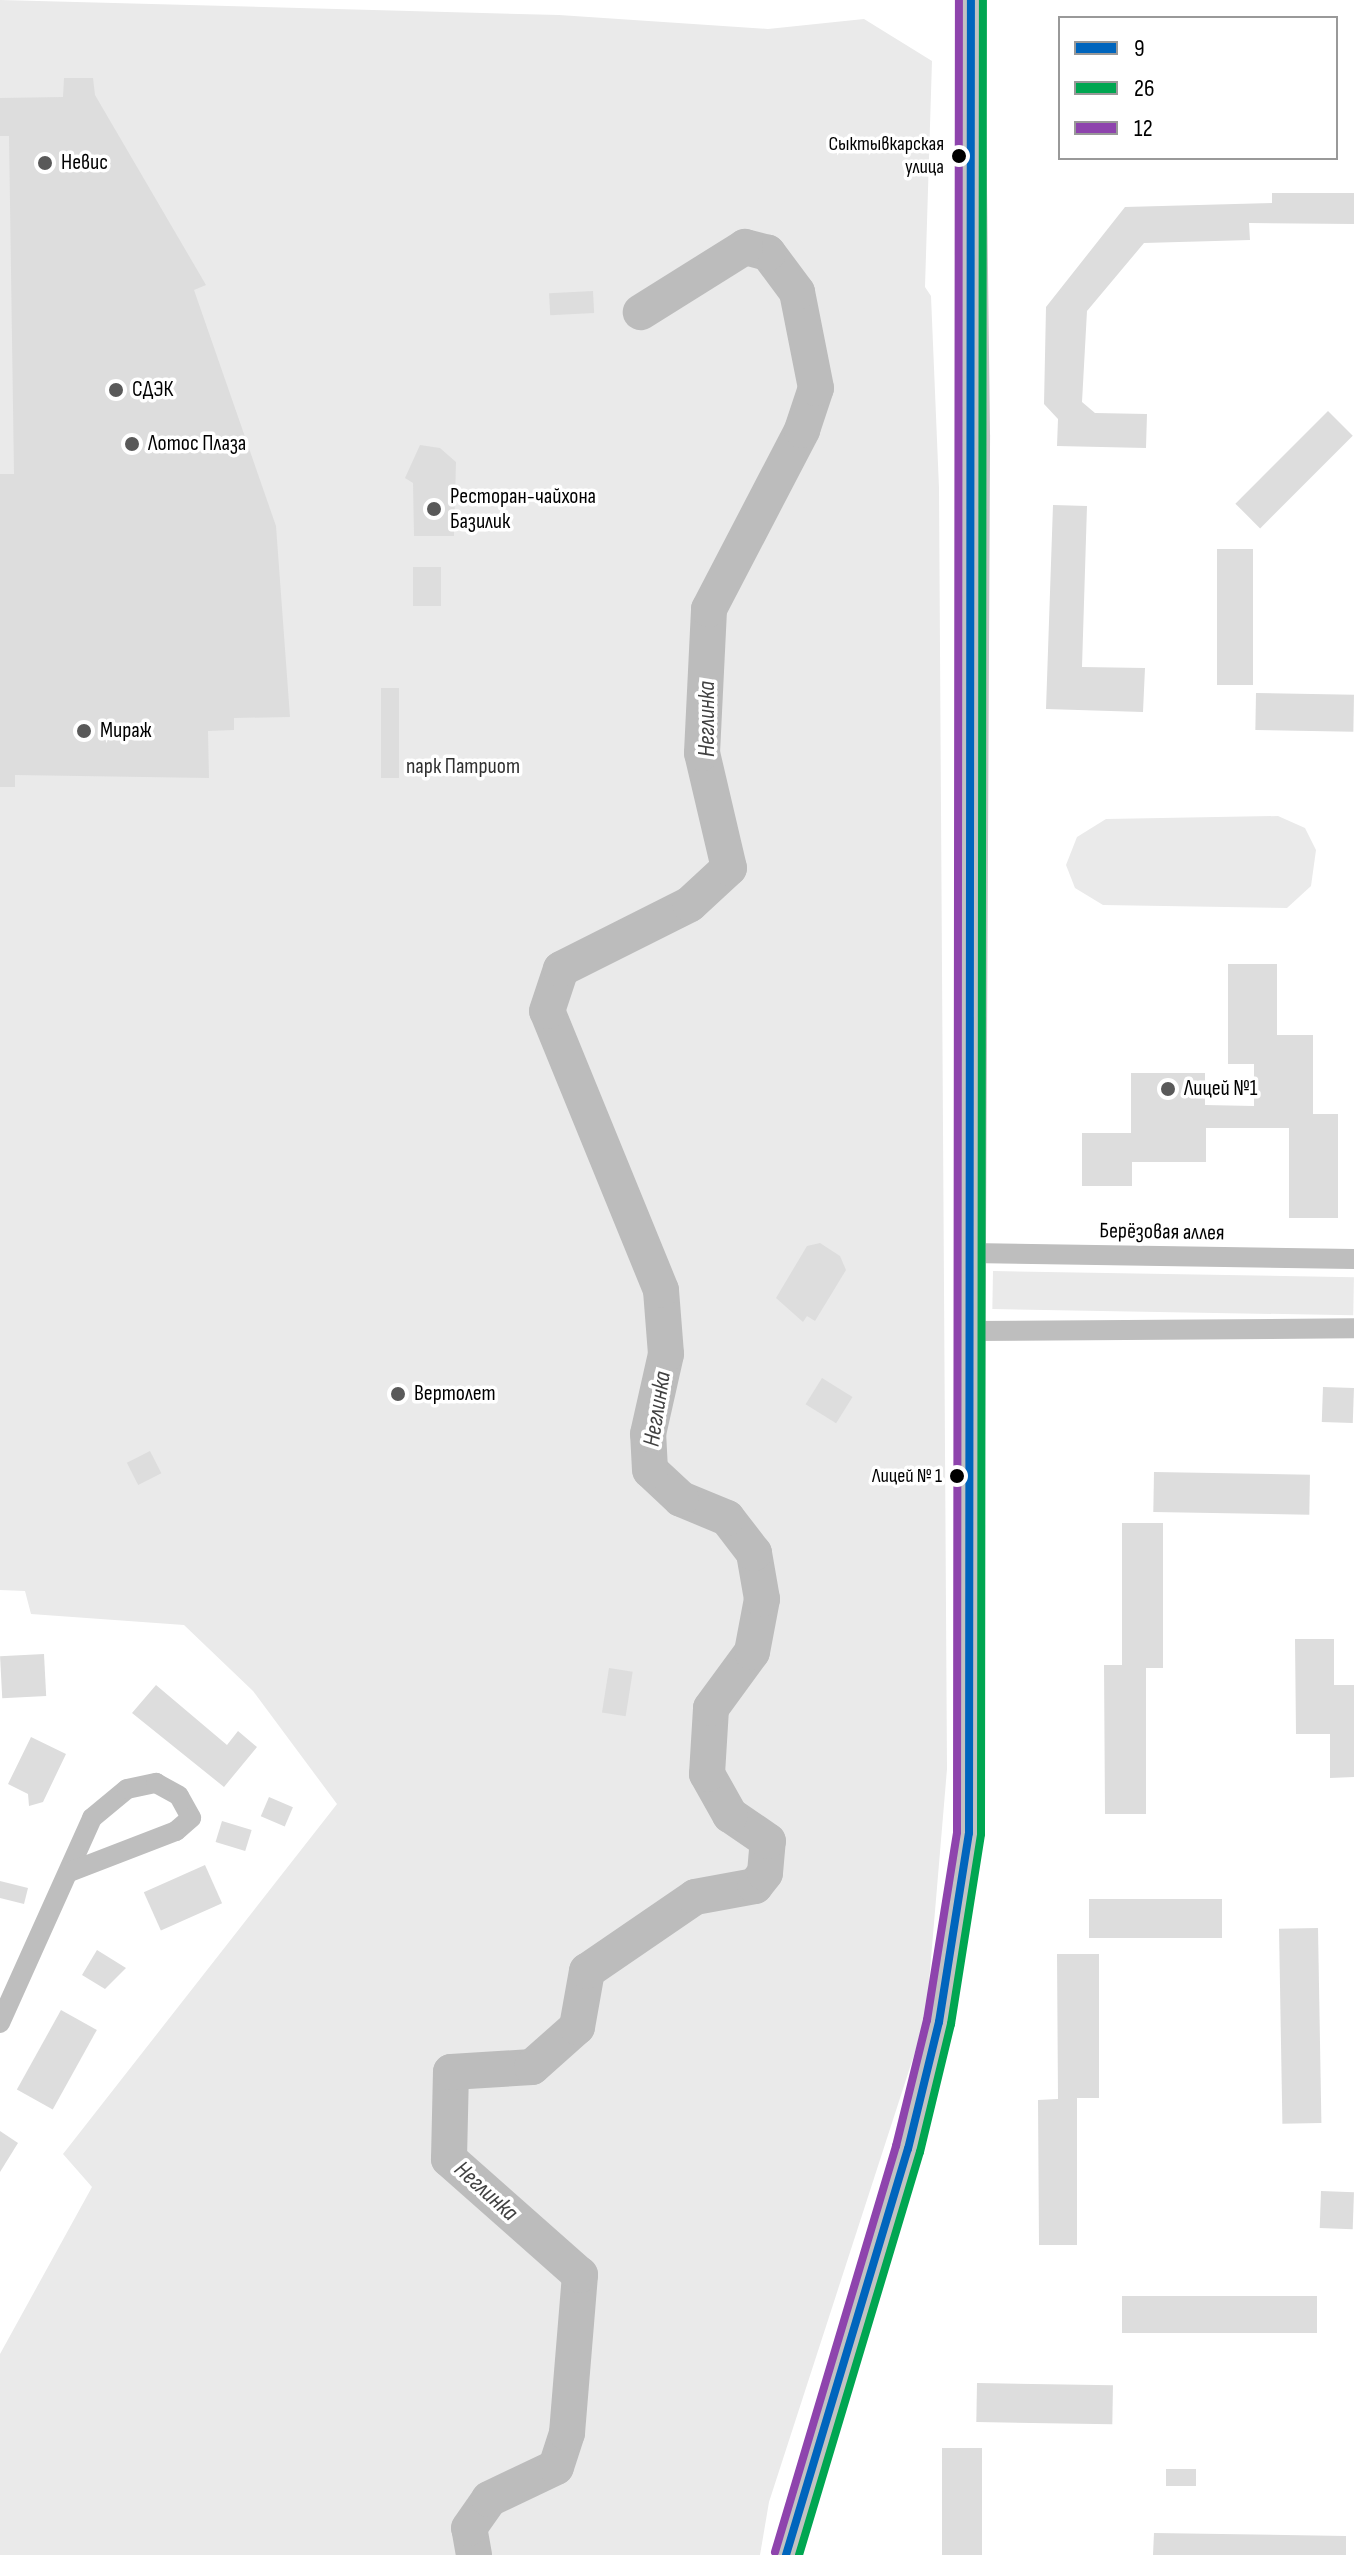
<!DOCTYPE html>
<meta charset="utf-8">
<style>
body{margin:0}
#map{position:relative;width:1354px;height:2555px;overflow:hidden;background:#fff;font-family:"Sofia Sans Condensed",sans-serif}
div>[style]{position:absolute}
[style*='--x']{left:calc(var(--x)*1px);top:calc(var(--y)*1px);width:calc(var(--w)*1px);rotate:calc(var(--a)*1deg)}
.green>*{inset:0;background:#eaeaea;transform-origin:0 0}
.river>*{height:36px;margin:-18px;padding:0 18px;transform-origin:18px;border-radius:18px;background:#bcbcbc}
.building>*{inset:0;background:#ddd;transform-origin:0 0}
.street>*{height:20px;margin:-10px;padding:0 10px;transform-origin:10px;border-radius:10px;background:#bebebe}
.secondary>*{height:28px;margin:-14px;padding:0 14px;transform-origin:14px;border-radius:14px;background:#c2c2c2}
.bus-1>*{height:8px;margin:-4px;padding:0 4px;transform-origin:4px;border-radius:4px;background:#0065bd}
.bus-2>*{height:8px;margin:-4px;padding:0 4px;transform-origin:4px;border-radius:4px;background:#00a651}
.bus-3>*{height:8px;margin:-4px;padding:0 4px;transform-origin:4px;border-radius:4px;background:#8e44ad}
.dots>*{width:22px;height:22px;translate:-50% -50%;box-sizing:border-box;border:4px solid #fff;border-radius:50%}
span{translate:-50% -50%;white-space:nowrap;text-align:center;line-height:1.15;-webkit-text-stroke:7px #fff;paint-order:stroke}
.bus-label{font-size:20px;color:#000}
.right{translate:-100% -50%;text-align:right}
.poi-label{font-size:22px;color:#000}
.left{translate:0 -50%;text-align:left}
.park-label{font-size:22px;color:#303030}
.street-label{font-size:22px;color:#000}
.water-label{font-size:24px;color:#414141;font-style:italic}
.legend{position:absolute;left:1058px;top:16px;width:280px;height:144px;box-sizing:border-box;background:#fff;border:2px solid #999;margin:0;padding:10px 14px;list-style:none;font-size:24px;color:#000}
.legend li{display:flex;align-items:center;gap:16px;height:40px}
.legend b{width:40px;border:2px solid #999}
</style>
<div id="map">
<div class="green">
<i style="clip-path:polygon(0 0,559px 15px,768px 29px,864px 19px,932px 61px,925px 287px,931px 296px,939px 488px,947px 1769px,926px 2018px,769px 2502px,760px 2555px,0 2555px,0 2354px,92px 2187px,63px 2154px,337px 1804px,253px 1691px,184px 1625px,31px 1614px,25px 1591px,0 1590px)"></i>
<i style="clip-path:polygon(1278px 816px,1305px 828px,1316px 850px,1311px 886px,1287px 908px,1103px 905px,1075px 888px,1066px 865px,1077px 837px,1106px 819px)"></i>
<i style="left:993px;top:1271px;width:361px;height:38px;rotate:1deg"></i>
</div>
<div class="river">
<i style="--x:474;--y:2555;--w:27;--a:-100"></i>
<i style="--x:469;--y:2528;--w:35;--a:-55"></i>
<i style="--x:489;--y:2499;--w:74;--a:-25.5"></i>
<i style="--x:556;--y:2467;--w:36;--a:-72"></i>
<i style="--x:567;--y:2433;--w:159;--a:-85.3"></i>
<i style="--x:580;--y:2275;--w:175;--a:-138.5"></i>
<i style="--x:449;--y:2159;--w:87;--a:-88.7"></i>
<i style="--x:451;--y:2072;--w:81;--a:-3.5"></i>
<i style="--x:532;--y:2067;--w:60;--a:-41.6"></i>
<i style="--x:577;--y:2027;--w:57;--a:-79.9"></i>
<i style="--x:587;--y:1971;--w:131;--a:-34.4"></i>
<i style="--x:695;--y:1897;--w:61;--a:-10.4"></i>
<i style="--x:755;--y:1886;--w:16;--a:-52"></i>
<i style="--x:765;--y:1873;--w:32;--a:-85"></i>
<i style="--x:768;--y:1841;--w:46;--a:-145.6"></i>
<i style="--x:730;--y:1815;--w:47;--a:-119.3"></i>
<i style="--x:707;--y:1774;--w:66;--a:-86.5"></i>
<i style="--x:711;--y:1708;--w:69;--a:-53.8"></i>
<i style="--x:752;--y:1652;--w:54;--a:-79.3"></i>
<i style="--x:762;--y:1599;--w:47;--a:-99.9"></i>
<i style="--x:754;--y:1553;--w:44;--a:-127.6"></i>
<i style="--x:727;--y:1518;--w:50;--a:-157.6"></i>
<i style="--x:681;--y:1499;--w:42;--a:-136.9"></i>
<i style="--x:650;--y:1470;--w:36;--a:-93"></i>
<i style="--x:648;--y:1434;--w:82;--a:-77.3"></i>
<i style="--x:666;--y:1354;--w:64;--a:-94.5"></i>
<i style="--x:661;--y:1290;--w:301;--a:-112.2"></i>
<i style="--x:547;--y:1011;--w:44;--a:-71.6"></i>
<i style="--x:561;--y:969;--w:144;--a:-26.7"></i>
<i style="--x:690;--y:904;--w:53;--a:-42.7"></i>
<i style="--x:729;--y:868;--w:118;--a:-103.2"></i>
<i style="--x:702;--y:753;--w:144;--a:-87.2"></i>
<i style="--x:709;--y:609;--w:202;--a:-62.5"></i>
<i style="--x:802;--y:430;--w:44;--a:-71.6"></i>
<i style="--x:816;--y:388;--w:98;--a:-101.2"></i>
<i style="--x:797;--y:292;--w:49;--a:-126.6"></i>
<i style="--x:768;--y:253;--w:24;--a:-165"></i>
<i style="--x:745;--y:247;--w:123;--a:148"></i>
</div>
<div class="building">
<i style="clip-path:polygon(64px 78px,93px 78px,95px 95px,206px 285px,194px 290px,276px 526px,290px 717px,234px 718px,234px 730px,208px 731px,209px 778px,15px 775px,15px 787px,0 787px,0 474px,14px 474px,9px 136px,0 136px,0 98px,63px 97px)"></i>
<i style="clip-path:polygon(1272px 193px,1354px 193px,1354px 224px,1249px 223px,1250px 240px,1144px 243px,1087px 311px,1082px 402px,1095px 413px,1147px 414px,1146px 448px,1057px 446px,1058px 419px,1044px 404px,1046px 307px,1125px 207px,1272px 203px)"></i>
<i style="left:593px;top:291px;width:22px;height:44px;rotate:87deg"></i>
<i style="left:1328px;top:411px;width:35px;height:131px;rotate:45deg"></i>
<i style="clip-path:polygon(420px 445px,440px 448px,456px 462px,454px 536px,414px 536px,413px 483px,405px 478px)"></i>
<i style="clip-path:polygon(1053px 505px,1087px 506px,1082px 667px,1145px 668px,1143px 712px,1046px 709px)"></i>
<i style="left:1217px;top:549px;width:36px;height:136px"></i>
<i style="left:413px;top:567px;width:28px;height:39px"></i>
<i style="left:381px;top:688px;width:18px;height:90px"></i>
<i style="left:1256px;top:693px;width:98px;height:37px;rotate:1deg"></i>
<i style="clip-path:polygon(1228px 964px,1277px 964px,1277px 1035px,1313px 1035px,1313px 1114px,1338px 1114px,1338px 1218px,1289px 1218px,1289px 1128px,1206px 1128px,1206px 1162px,1132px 1162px,1132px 1186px,1082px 1186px,1082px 1133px,1131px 1133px,1131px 1073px,1205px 1073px,1205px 1105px,1254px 1106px,1254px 1064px,1228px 1064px)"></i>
<i style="clip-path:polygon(820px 1243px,840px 1256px,846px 1270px,815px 1321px,807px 1316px,803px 1322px,776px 1298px,807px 1246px)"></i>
<i style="left:822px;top:1378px;width:36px;height:31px;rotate:32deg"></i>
<i style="left:1323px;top:1387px;width:31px;height:35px;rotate:2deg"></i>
<i style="left:150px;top:1451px;width:25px;height:26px;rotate:63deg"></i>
<i style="left:1154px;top:1472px;width:156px;height:40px;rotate:1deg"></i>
<i style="clip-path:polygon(1122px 1523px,1163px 1523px,1163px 1668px,1146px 1668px,1146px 1814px,1105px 1814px,1104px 1665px,1122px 1665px)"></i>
<i style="clip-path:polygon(1295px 1639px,1334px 1639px,1334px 1685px,1354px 1685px,1354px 1777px,1330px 1778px,1330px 1734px,1296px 1734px)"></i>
<i style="left:44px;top:1654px;width:42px;height:44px;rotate:87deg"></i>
<i style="left:609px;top:1668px;width:24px;height:45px;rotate:9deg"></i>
<i style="clip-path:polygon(156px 1685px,227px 1745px,238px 1731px,257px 1747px,224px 1787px,132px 1713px)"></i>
<i style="clip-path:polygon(31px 1737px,66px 1754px,43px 1802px,29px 1806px,28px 1794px,8px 1784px)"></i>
<i style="left:269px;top:1797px;width:26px;height:21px;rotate:23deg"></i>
<i style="left:222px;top:1821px;width:31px;height:22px;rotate:17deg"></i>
<i style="left:205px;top:1865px;width:42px;height:67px;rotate:66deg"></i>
<i style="clip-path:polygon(0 1881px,28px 1888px,24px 1904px,0 1898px)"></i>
<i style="left:1222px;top:1899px;width:39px;height:133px;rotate:90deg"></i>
<i style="left:1318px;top:1928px;width:195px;height:39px;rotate:89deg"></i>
<i style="clip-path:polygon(97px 1950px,126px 1968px,105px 1989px,82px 1975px)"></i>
<i style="clip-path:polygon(1057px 1954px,1099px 1954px,1099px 2098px,1077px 2098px,1077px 2245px,1039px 2245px,1038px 2100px,1058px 2099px)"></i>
<i style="left:61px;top:2010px;width:41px;height:91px;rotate:29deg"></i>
<i style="clip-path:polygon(0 2131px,18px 2143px,0 2172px)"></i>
<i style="left:1321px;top:2191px;width:33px;height:37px;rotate:2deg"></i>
<i style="left:1122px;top:2296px;width:195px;height:37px"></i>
<i style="left:977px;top:2383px;width:136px;height:39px;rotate:1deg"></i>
<i style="left:942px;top:2448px;width:40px;height:107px"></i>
<i style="left:1196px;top:2469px;width:17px;height:30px;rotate:90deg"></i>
<i style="clip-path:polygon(1154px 2533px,1346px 2536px,1346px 2555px,1153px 2555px)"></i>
</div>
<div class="street">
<i style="--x:970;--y:1253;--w:384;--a:0.9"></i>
<i style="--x:971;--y:1331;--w:383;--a:-0.4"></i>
<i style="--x:0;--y:2023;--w:225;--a:-65.8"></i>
<i style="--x:92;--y:1818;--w:45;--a:-39.6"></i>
<i style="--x:127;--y:1789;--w:30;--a:-12"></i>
<i style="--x:156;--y:1783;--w:26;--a:29"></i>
<i style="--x:179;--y:1796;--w:25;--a:61"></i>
<i style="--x:191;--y:1818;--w:20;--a:139"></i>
<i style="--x:176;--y:1831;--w:114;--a:158.9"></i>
</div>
<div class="secondary">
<i style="--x:786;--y:2555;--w:424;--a:-73.3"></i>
<i style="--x:908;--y:2149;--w:131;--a:-76.3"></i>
<i style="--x:939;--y:2022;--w:191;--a:-81"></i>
<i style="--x:969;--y:1833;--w:1398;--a:-89.71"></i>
<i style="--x:976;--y:435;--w:435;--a:-90.7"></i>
</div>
<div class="bus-1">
<i style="--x:786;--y:2555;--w:424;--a:-73.3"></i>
<i style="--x:908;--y:2149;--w:131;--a:-76.3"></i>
<i style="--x:939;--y:2022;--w:191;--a:-81"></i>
<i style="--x:969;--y:1833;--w:1833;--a:-89.94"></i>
</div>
<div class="bus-2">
<i style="--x:799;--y:2555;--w:421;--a:-73.3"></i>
<i style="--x:920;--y:2152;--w:132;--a:-76.4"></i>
<i style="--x:951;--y:2024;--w:192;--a:-81"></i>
<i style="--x:981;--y:1834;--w:1834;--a:-89.94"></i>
</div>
<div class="bus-3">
<i style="--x:775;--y:2552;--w:424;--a:-73.4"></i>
<i style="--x:896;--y:2146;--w:130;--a:-76.2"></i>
<i style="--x:927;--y:2020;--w:190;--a:-80.9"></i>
<i style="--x:957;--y:1832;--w:1832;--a:-89.94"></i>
</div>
<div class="dots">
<i style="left:959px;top:156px;background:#000"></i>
<i style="left:45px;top:163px;background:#595959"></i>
<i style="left:116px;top:390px;background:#595959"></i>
<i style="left:132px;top:444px;background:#595959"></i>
<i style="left:434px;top:509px;background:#595959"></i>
<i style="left:84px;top:731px;background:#595959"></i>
<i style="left:1168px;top:1089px;background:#595959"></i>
<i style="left:398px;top:1394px;background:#595959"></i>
<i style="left:957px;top:1476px;background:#000"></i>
</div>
<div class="bus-label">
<span class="right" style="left:944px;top:156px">Сыктывкарская<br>улица</span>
<span class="right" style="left:942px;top:1476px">Лицей № 1</span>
</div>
<div class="poi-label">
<span class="left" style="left:61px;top:163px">Невис</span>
<span class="left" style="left:132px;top:390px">СДЭК</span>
<span class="left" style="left:148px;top:444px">Лотос Плаза</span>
<span class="left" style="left:450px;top:509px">Ресторан-чайхона<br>Базилик</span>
<span class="left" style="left:100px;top:731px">Мираж</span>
<span class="left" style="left:1184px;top:1089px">Лицей №1</span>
<span class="left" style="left:414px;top:1394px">Вертолет</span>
</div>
<div class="park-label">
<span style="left:463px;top:767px">парк Патриот</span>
</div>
<div class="street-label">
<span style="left:1162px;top:1232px;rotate:1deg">Берёзовая аллея</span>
</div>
<div class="water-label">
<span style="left:707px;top:719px;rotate:-90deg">Неглинка</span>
<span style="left:657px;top:1409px;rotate:-81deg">Неглинка</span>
<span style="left:486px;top:2191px;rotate:42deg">Неглинка</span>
</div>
<ul class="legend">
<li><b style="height:10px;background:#0065bd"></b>9</li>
<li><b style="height:10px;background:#00a651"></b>26</li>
<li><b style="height:10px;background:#8e44ad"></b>12</li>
</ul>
</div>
